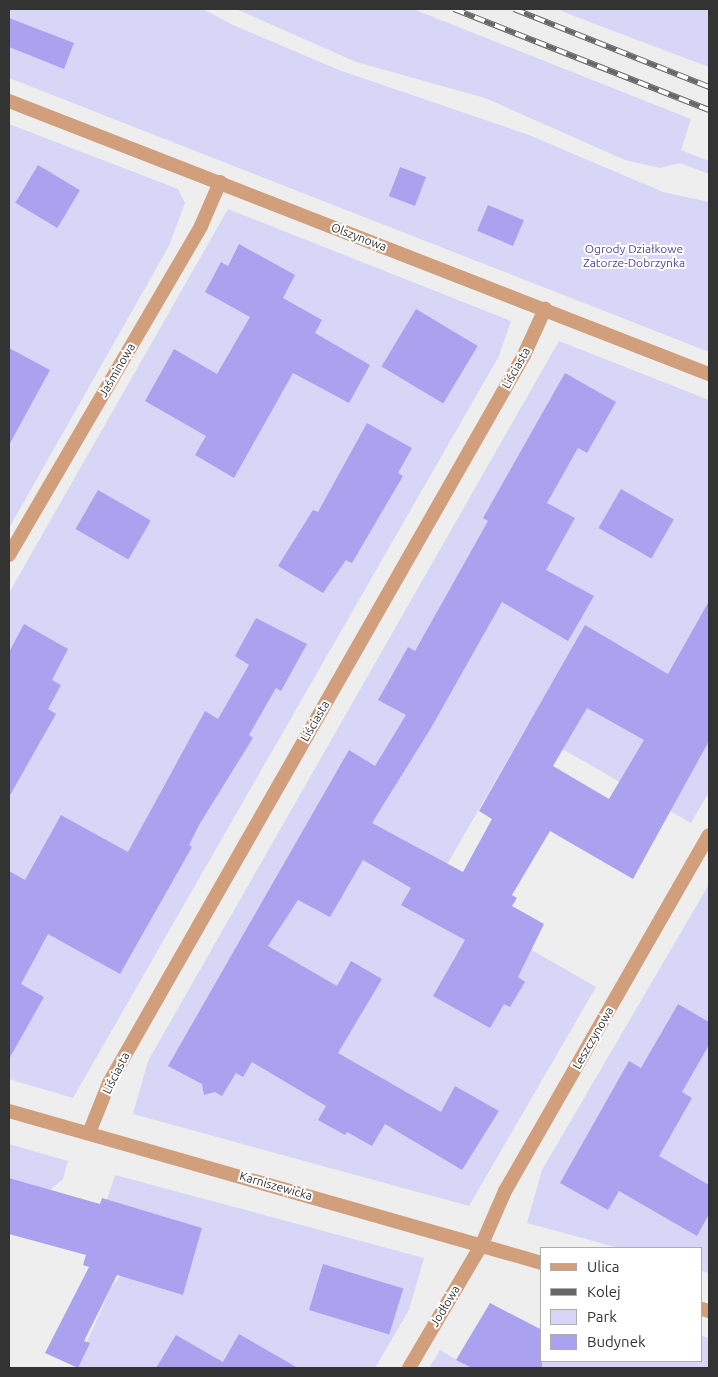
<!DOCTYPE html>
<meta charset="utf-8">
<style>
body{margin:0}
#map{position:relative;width:718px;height:1377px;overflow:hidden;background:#eeeeef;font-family:Ubuntu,sans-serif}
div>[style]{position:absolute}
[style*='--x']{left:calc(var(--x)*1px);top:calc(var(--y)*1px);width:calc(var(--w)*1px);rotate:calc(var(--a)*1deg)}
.green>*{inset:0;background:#d8d6f6}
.building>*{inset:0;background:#aaa2ef;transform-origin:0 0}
.minor>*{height:14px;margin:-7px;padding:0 7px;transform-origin:7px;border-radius:7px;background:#d19f7c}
.tertiary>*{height:14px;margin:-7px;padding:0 7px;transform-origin:7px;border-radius:7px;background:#d19f7c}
.rail>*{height:5.5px;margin-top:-2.75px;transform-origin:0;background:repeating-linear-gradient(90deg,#fff 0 11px,#676767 0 22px);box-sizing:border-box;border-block:1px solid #676767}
span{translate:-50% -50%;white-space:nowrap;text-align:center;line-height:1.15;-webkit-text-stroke:4px #fff;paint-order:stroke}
.street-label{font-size:12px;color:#333}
.park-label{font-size:12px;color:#55459e}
.frame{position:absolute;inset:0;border:10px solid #333;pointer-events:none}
.legend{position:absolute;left:540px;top:1247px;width:162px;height:115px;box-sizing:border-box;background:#fff;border:1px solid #adadad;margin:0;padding:6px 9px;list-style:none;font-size:15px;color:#333}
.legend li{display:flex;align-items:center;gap:10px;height:25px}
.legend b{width:25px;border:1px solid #adadad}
</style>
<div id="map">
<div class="green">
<i style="clip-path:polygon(9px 9px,203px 9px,233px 25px,339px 70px,529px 135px,663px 192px,709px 202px,709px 352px,9px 78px)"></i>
<i style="clip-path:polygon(236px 9px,413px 9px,691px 119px,681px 150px,709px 161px,709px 174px,680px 163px,660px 168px,625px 160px,485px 98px,356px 62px)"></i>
<i style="clip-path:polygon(557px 9px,709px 9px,709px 67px,579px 18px)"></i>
<i style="clip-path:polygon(9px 124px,178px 189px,185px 203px,169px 246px,9px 528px)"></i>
<i style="clip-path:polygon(228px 209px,511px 321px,499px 356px,73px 1098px,9px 1079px,9px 593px)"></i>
<i style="clip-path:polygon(559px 341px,709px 400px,709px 792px,691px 823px,526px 728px,431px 892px,596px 987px,469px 1206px,133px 1114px,148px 1061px)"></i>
<i style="clip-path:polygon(708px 886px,709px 886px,709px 1273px,702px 1271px,702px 1248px,619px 1248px,527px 1223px,542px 1170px)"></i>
<i style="clip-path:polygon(9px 1144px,68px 1161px,63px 1179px,50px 1190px,9px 1178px)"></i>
<i style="clip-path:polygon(115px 1175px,424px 1258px,409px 1310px,375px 1368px,75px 1368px,111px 1288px,120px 1276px,183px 1295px,202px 1228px,107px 1200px)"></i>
<i style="clip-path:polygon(702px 1336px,709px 1338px,709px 1368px,538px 1368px,543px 1361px,702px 1361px)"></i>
<i style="clip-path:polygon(440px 1350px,471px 1368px,429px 1368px)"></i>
</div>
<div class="building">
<i style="clip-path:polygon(9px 18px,74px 43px,64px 69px,9px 47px)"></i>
<i style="left:38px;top:165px;width:49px;height:44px;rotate:31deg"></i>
<i style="left:400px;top:167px;width:28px;height:31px;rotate:21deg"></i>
<i style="left:488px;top:205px;width:39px;height:28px;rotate:23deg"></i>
<i style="clip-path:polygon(239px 244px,295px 275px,283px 298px,322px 320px,315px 333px,370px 365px,349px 403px,293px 373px,234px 478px,195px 455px,206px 436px,145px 401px,174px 349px,217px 374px,250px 317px,205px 292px,221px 262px,228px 266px)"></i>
<i style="left:416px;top:309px;width:72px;height:67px;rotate:31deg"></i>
<i style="clip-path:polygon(9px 348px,50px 370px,9px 445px)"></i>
<i style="clip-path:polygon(evenodd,565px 373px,616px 402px,587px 453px,578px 448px,547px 503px,575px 518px,546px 570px,594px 596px,568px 641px,502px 602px,431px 728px,372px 823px,463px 872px,492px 819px,479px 811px,585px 625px,668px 674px,709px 601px,709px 741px,633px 879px,550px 831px,512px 895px,517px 898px,512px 906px,544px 924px,518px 977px,525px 982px,510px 1007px,504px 1004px,490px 1028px,433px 996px,465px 940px,401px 905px,411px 888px,363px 860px,330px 917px,298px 900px,268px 946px,337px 986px,351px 961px,382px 979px,338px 1053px,441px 1112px,455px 1086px,499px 1111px,462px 1170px,385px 1124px,372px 1146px,347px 1132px,345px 1135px,318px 1120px,326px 1106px,252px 1062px,243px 1077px,236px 1073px,222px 1096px,215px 1092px,204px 1095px,202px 1084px,168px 1066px,349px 750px,375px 766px,406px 715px,378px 700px,408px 647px,415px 651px,488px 521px,483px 518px,565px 373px,587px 708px,644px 740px,609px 799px,553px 766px,587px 708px)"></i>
<i style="clip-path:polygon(367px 423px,412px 448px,398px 473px,403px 476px,352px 563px,346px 560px,323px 593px,278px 566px,313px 510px,318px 512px)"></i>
<i style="left:621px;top:489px;width:61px;height:45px;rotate:30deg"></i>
<i style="left:98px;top:490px;width:61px;height:45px;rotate:30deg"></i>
<i style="clip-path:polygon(256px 618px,307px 644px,281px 691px,276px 688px,249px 735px,253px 738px,199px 825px,189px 845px,192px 847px,120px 974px,48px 934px,21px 984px,44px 997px,9px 1059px,9px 871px,25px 880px,61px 815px,128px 852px,205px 711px,218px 719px,249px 665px,235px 656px)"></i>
<i style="clip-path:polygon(24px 624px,68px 649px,52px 680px,61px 685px,48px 709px,56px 714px,9px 797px,9px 652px)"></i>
<i style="clip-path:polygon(678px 1004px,709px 1022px,709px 1045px,682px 1092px,692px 1098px,659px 1156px,709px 1185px,709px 1214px,697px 1236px,619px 1191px,608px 1210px,560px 1183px,629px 1061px,641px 1068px)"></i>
<i style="clip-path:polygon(9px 1178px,100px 1204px,102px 1198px,202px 1228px,183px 1295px,117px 1275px,84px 1341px,90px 1343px,78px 1368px,45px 1353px,89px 1267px,83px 1265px,86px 1255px,9px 1234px)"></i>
<i style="left:323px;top:1264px;width:84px;height:48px;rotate:17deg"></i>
<i style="clip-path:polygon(490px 1303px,542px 1330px,542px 1368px,472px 1368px,456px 1360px)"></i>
<i style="clip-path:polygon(239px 1334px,298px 1368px,156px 1368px,176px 1335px,223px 1362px)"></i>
</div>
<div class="minor">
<i style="--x:9;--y:101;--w:751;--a:21.31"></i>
<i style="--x:9;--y:555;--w:381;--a:-59.7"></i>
<i style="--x:201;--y:226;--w:48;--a:-66.6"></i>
<i style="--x:89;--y:1133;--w:54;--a:-68.2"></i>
<i style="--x:109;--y:1083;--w:838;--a:-60.31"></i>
<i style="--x:524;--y:355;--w:51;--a:-65.5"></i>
<i style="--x:409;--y:1368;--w:144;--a:-59.5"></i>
<i style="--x:482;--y:1244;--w:58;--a:-66.5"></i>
<i style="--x:505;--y:1191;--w:410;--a:-60.2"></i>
</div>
<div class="tertiary">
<i style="--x:9;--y:1111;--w:554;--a:15.92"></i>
<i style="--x:702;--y:1309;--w:7;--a:16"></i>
</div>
<div class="rail">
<i style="--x:454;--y:9;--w:274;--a:21.6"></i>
<i style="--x:514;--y:9;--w:210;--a:21.8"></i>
</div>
<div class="street-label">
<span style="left:359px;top:237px;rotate:21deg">Olszynowa</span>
<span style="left:516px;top:368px;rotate:-61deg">Liściasta</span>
<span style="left:117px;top:370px;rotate:-60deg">Jaśminowa</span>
<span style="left:315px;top:721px;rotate:-60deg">Liściasta</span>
<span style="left:593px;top:1038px;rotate:-60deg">Leszczynowa</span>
<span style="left:116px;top:1073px;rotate:-63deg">Liściasta</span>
<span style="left:276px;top:1186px;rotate:16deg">Karniszewicka</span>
<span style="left:445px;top:1306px;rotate:-59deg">Jodłowa</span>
</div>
<div class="park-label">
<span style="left:634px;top:256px">Ogrody Działkowe<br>Zatorze-Dobrzynka</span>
</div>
<div class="frame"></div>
<ul class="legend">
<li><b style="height:6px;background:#d19f7c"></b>Ulica</li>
<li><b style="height:6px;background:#676767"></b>Kolej</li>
<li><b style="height:14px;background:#d8d6f6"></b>Park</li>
<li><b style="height:14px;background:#aaa2ef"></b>Budynek</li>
</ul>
</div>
